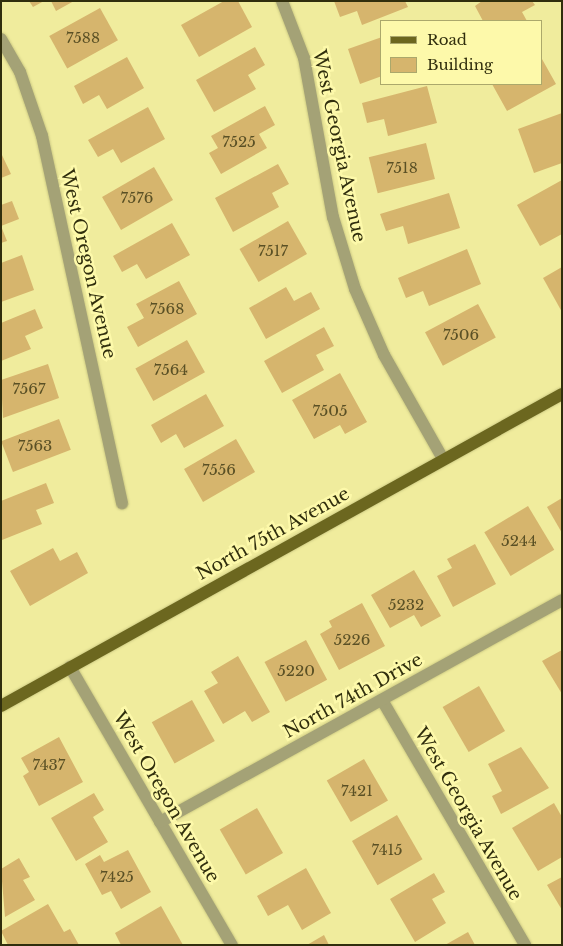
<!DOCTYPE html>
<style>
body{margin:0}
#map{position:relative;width:563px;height:946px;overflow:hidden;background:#f0ec9d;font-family:"Libre Baskerville",serif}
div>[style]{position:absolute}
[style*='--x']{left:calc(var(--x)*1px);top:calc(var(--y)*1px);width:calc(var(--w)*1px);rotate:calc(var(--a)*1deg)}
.building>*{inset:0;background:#d6b56d;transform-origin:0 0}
.roads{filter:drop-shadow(0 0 1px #cdca83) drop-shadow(0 0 1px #cdca83)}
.minor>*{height:12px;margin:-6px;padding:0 6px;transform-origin:6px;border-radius:6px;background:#a4a276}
.major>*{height:12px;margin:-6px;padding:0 6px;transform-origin:6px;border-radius:6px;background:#6c671f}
span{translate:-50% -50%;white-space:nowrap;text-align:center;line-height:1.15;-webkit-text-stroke:5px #fdf9aa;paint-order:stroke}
.number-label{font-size:15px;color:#5a5025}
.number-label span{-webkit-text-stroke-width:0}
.street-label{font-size:18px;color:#302e0d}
.frame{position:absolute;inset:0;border:2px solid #302e0d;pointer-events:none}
.legend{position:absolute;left:380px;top:20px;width:162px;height:65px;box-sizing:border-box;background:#fdf9aa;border:1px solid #aba86b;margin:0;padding:6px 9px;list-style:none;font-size:15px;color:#302e0d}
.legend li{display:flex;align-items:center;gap:10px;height:25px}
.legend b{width:25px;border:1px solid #aba86b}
</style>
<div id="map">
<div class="building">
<i style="clip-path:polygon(29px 1px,44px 1px,33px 7px)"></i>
<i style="clip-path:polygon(51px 1px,74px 1px,56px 11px)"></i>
<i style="clip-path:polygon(224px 1px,238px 1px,252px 27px,199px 57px,181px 25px)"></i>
<i style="clip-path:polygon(334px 1px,405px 1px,408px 7px,362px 25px,357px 11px,340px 17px)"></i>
<i style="clip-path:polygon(482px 1px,532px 1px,535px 5px,522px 12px,527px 21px,483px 21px,475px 6px)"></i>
<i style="left:100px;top:8px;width:37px;height:58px;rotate:61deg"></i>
<i style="clip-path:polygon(382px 37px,382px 76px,360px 84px,348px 49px)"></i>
<i style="clip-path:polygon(255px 47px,265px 65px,248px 75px,256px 89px,214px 112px,196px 80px)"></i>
<i style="clip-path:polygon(127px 57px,144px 88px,107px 109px,99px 95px,83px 104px,74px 86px)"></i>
<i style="clip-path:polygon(542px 59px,556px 84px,507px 111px,492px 84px,542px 84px)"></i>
<i style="clip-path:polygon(427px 86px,437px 123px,388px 136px,384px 119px,367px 123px,362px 103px)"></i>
<i style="clip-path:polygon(265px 106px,275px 125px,259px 134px,267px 148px,221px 174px,209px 153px,218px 148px,211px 136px)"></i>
<i style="clip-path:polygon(148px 107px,165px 139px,121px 163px,113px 149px,98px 157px,88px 140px)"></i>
<i style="clip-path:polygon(562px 113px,562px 163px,534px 173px,518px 129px)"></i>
<i style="left:426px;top:143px;width:37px;height:59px;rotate:76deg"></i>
<i style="clip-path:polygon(1px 153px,11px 174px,1px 178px)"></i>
<i style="clip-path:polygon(278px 164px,289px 184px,272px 193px,279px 207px,233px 232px,215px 198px)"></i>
<i style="left:154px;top:167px;width:38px;height:60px;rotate:60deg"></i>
<i style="clip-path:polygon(562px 180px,562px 234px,540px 246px,517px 205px)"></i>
<i style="clip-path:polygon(449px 193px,460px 228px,408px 244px,403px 226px,386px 231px,380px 214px)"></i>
<i style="clip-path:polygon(12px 201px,19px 219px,1px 226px,1px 205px)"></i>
<i style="left:288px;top:221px;width:38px;height:56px;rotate:60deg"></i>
<i style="clip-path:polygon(172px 223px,190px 255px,146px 279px,137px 264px,122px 272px,113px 256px)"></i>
<i style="clip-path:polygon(1px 226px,7px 241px,1px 243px)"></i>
<i style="clip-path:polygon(467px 249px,481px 284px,429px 306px,423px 291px,406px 298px,398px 278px)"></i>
<i style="clip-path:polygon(22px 255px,34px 290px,1px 302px,1px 263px)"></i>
<i style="clip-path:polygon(562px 267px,562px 312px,543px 278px)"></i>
<i style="clip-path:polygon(179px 281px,197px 314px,138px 347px,127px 327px,144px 318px,136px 304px)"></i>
<i style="clip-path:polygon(286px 287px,294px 301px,311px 292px,320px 309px,266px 339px,249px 308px)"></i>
<i style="left:478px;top:304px;width:38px;height:60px;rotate:62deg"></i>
<i style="clip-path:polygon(35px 309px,43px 328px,25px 336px,31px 349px,1px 361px,1px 323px)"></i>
<i style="clip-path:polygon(324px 327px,334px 346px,316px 355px,324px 370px,282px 393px,264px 361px)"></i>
<i style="left:187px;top:340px;width:37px;height:59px;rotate:61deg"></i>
<i style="clip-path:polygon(48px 364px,59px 398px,3px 418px,1px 380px)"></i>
<i style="clip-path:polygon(340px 373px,367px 422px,345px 434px,340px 425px,314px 439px,292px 400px)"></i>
<i style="clip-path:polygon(206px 394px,224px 426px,184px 448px,176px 434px,161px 443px,151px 425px)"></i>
<i style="left:59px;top:419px;width:33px;height:62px;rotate:69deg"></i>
<i style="left:236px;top:439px;width:38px;height:60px;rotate:60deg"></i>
<i style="clip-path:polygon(46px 483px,54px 503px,36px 510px,42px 524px,2px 540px,1px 501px)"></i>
<i style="clip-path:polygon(562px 498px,562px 533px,547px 507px)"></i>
<i style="left:528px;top:506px;width:51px;height:51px;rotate:59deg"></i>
<i style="clip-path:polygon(475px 544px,496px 584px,453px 607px,437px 576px,452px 568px,447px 559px)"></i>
<i style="clip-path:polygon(53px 548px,60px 561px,77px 552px,88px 573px,30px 606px,10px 571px)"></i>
<i style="clip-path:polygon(414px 570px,441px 616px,421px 627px,414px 615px,390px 628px,371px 595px)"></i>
<i style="clip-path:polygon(362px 603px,385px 646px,339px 670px,320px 634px,332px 627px,329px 621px)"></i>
<i style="left:306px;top:640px;width:45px;height:47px;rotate:62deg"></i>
<i style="clip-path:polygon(562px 650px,562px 694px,542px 661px)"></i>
<i style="clip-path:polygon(238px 656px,270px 712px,252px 722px,245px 711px,223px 724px,204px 691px,218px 683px,211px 672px)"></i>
<i style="left:479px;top:686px;width:52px;height:42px;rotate:60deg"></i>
<i style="left:192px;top:700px;width:47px;height:46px;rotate:61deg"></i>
<i style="clip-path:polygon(59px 737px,83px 782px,39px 806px,23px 776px,29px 772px,21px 758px)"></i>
<i style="clip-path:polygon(521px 747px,549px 788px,501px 814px,492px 796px,502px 791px,488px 764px)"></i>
<i style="left:364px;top:759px;width:48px;height:43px;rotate:60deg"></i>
<i style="clip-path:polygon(94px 793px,104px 810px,93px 817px,108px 842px,76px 861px,51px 818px)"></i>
<i style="clip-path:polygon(554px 803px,562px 817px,562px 857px,538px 871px,512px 828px)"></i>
<i style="left:257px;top:808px;width:52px;height:43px;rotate:60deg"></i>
<i style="left:397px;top:815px;width:51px;height:52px;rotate:60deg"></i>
<i style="clip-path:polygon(128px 850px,151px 892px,121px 909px,111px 891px,102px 895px,85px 864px,100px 855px,104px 862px)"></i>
<i style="clip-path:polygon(19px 858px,30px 877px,23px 880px,35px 900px,5px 917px,1px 869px)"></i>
<i style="clip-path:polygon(306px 868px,331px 913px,302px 930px,288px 905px,268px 916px,257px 896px)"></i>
<i style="clip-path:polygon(434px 873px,445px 892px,432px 899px,446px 923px,415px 942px,390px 899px)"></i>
<i style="clip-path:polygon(562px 877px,562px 910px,547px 885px)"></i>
<i style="clip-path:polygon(48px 904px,64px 932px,70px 929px,79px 945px,8px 945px,1px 931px)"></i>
<i style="clip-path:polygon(161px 906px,183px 945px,121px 945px,115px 933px)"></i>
<i style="clip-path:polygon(468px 932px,475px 945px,445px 945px)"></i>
<i style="clip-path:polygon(324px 935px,329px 945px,307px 945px)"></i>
</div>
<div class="roads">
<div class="minor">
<i style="--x:282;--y:1;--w:61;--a:68.9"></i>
<i style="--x:304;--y:58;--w:162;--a:79.7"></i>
<i style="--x:333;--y:217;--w:75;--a:73"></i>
<i style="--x:355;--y:289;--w:72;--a:66.3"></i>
<i style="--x:384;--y:355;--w:120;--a:60.4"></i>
<i style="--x:1;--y:39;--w:38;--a:60"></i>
<i style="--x:20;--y:72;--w:68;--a:71"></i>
<i style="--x:42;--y:136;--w:376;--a:77.7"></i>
<i style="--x:70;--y:667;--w:322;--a:59.8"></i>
<i style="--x:382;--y:700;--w:284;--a:59.7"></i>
<i style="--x:160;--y:822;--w:459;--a:-28.9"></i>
</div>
<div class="major">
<i style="--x:1;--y:706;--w:642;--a:-29.08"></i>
</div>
</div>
<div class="number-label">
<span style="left:83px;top:38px">7588</span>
<span style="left:239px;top:142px">7525</span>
<span style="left:402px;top:168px">7518</span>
<span style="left:137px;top:198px">7576</span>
<span style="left:273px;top:251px">7517</span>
<span style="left:167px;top:309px">7568</span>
<span style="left:461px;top:335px">7506</span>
<span style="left:171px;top:370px">7564</span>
<span style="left:29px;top:389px">7567</span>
<span style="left:330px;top:411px">7505</span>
<span style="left:35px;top:446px">7563</span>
<span style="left:219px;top:470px">7556</span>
<span style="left:519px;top:541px">5244</span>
<span style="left:406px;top:605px">5232</span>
<span style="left:352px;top:640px">5226</span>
<span style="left:296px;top:671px">5220</span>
<span style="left:49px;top:765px">7437</span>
<span style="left:357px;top:791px">7421</span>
<span style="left:387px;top:850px">7415</span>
<span style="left:117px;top:877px">7425</span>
</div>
<div class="street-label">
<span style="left:339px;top:146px;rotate:78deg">West Georgia Avenue</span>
<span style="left:88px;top:264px;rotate:77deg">West Oregon Avenue</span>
<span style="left:273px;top:534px;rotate:-29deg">North 75th Avenue</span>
<span style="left:353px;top:696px;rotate:-29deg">North 74th Drive</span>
<span style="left:166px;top:797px;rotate:60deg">West Oregon Avenue</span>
<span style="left:468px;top:814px;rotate:60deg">West Georgia Avenue</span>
</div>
<div class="frame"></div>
<ul class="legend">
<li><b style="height:6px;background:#6c671f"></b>Road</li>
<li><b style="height:14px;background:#d6b56d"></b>Building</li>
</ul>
</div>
